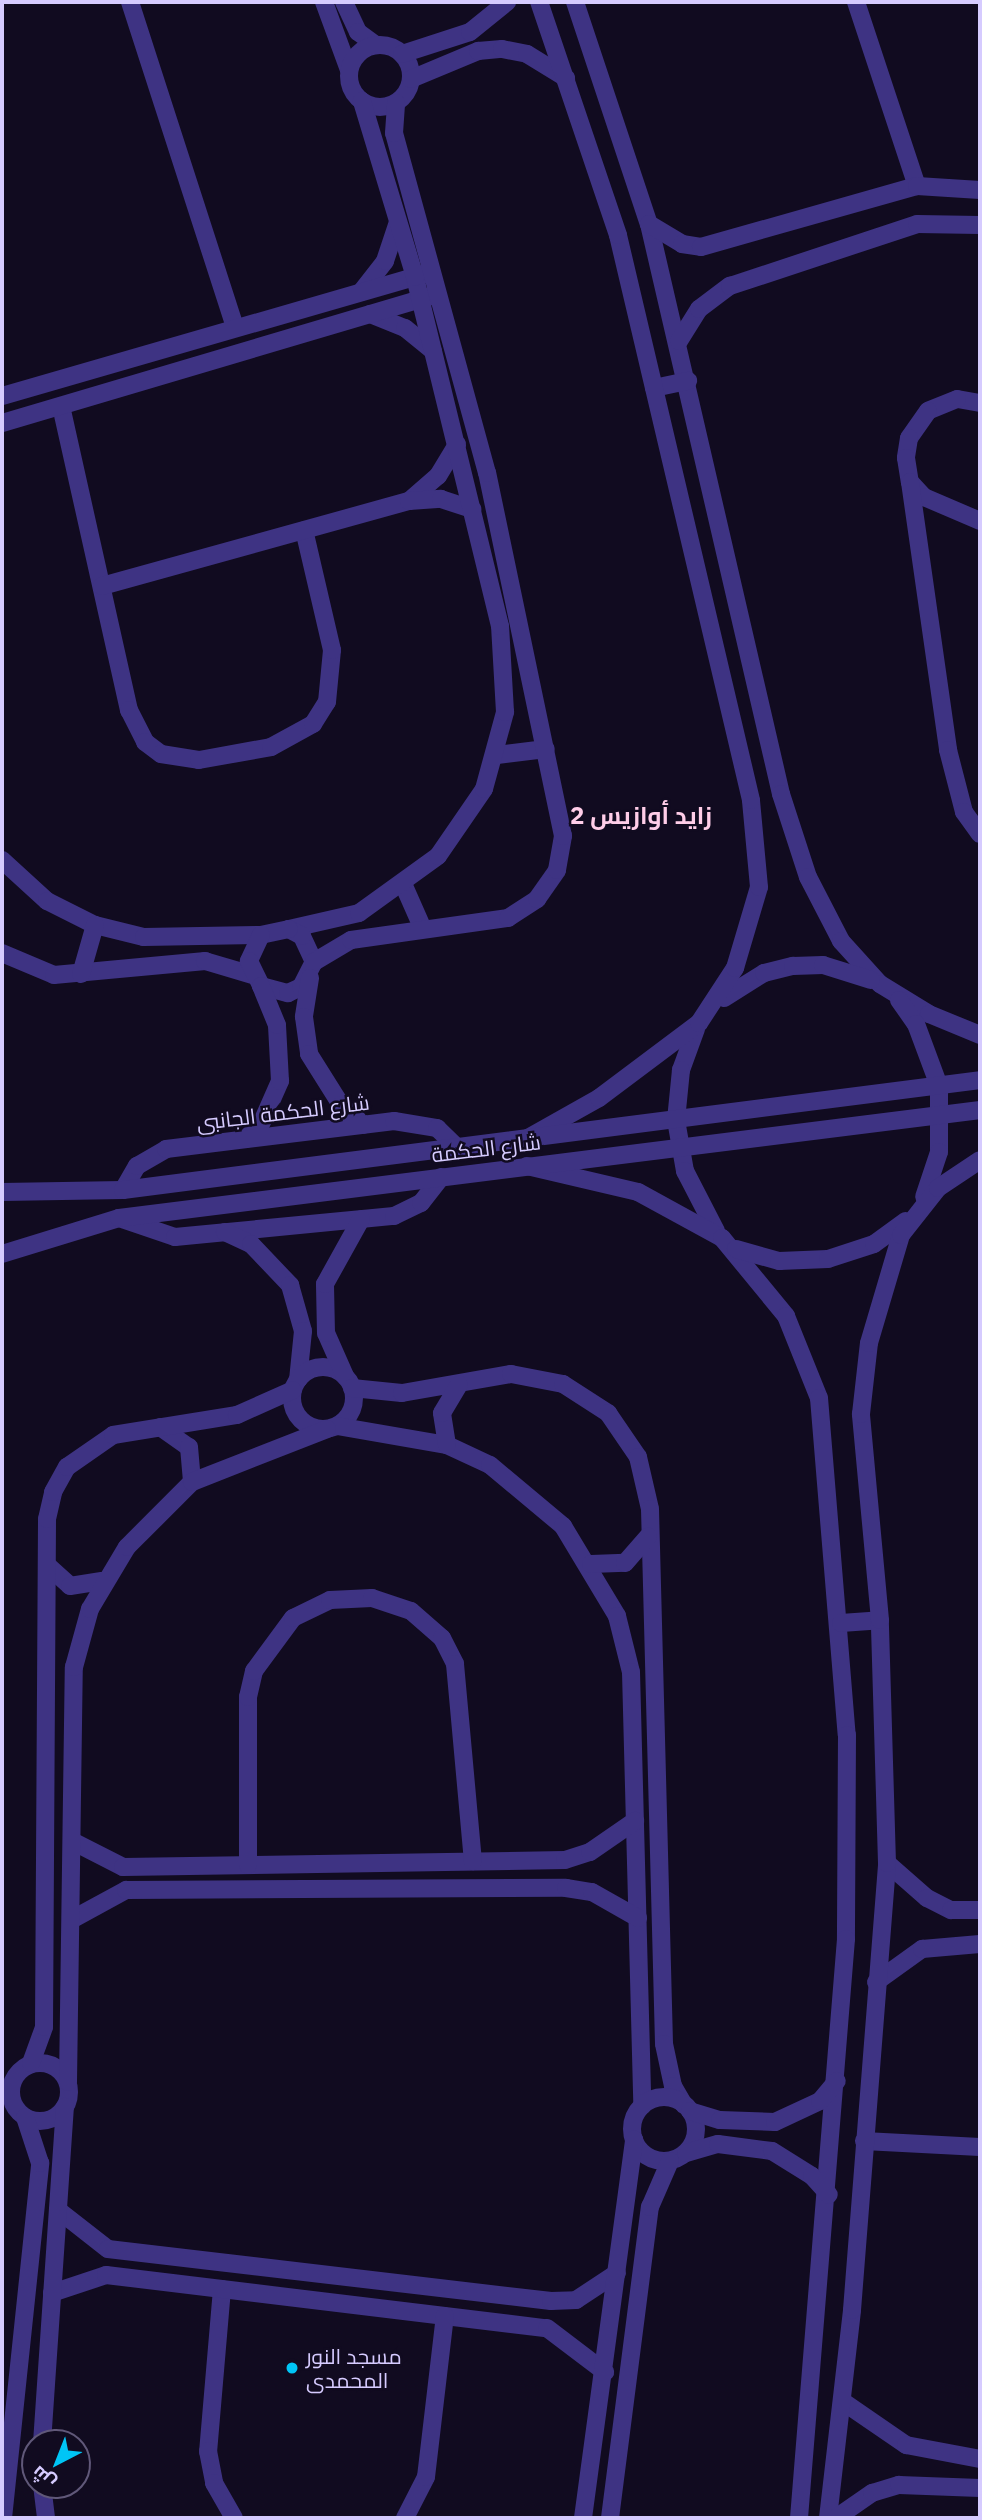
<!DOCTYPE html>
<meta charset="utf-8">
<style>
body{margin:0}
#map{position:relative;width:982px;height:2520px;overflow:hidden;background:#110b20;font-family:"IBM Plex Sans",Cairo,sans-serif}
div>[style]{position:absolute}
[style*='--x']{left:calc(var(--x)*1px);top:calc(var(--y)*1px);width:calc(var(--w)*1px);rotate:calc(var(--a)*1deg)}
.minor>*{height:18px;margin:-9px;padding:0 9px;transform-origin:9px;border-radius:9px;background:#3e3383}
.minor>.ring{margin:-9px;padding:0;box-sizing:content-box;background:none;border:18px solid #3e3383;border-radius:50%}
.dots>*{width:19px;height:19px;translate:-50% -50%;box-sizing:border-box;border:4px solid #110b20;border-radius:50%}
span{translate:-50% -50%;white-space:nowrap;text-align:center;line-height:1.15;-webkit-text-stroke:5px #110b20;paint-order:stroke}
.street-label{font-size:21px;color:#d6cbff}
.poi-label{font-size:21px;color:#d6cbff}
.left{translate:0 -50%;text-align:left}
.quarter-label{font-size:24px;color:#ffcde8;font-weight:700}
.frame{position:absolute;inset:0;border:4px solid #d6cbff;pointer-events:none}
.north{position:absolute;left:21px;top:2429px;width:70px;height:70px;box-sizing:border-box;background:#110b20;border:2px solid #605879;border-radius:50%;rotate:222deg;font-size:19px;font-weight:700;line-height:28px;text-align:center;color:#d6cbff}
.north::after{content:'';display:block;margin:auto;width:24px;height:32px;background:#00c5f6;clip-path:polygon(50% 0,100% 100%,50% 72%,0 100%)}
</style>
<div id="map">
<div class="minor">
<i style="--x:130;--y:2;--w:342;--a:72.1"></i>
<i style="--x:324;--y:2;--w:72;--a:69.8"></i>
<i style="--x:344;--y:2;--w:33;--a:65"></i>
<i style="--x:358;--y:32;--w:22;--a:36"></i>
<i style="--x:575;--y:2;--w:234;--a:71.6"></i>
<i style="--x:649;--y:224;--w:585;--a:76.96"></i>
<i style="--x:781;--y:794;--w:87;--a:72"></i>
<i style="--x:808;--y:877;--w:72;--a:62.7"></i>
<i style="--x:841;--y:941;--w:58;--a:47.8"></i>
<i style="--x:880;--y:984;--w:57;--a:31.5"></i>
<i style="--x:929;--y:1014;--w:55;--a:22.4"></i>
<i style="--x:856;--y:2;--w:194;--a:71.7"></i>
<i class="ring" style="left:349px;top:45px;width:44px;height:44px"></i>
<i style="--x:402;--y:54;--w:71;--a:-17.9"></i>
<i style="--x:470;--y:32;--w:48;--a:-39"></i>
<i style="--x:411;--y:79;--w:73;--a:-22.7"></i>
<i style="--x:478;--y:51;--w:24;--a:-5"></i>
<i style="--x:502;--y:49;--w:25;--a:11"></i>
<i style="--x:527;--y:54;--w:46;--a:31.6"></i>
<i style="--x:649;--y:224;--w:39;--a:31"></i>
<i style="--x:682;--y:244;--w:19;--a:9"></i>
<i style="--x:701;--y:247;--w:224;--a:-15.8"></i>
<i style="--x:917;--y:186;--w:63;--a:3.6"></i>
<i style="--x:361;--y:292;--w:39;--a:-52"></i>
<i style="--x:385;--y:261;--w:41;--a:-71.6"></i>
<i style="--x:370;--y:314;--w:38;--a:22"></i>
<i style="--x:405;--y:328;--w:36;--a:39"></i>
<i style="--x:679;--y:341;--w:38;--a:-58"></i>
<i style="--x:699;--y:309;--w:39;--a:-37"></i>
<i style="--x:730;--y:286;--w:197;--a:-18.3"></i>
<i style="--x:917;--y:224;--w:63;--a:0.9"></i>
<i style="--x:654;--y:388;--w:35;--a:-12"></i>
<i style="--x:2;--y:396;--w:439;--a:-16.1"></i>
<i style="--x:980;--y:403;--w:23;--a:-170"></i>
<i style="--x:957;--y:399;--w:31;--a:158"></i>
<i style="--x:928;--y:411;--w:33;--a:125"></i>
<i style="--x:909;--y:438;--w:20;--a:99"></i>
<i style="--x:906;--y:458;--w:24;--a:81"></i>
<i style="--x:910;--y:482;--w:21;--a:47"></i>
<i style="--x:924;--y:497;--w:61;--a:23.2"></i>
<i style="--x:61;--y:406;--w:312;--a:77.4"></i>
<i style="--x:129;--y:710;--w:36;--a:63"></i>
<i style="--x:145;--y:742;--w:20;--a:37"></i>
<i style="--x:161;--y:754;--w:38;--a:9"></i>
<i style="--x:199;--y:760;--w:73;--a:-10.2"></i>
<i style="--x:271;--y:747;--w:48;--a:-28.7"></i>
<i style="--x:313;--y:724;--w:26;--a:-58"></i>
<i style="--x:327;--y:702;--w:52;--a:-84.5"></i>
<i style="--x:332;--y:650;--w:123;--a:-103.1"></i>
<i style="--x:2;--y:423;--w:447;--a:-16.5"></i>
<i style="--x:910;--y:482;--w:271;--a:81.9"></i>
<i style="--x:948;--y:750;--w:64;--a:75.5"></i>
<i style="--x:964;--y:812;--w:27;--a:54"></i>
<i style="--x:409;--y:501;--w:38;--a:-41"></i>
<i style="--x:438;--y:476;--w:37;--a:-59"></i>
<i style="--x:102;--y:586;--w:319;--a:-15.5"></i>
<i style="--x:409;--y:501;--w:32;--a:-4"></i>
<i style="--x:441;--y:499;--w:33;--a:18"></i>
<i style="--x:497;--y:755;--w:49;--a:-7"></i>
<i style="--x:2;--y:860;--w:61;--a:42.3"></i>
<i style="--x:47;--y:901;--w:54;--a:26.6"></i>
<i style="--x:95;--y:925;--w:50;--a:13.8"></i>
<i style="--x:144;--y:937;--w:117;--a:-1"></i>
<i style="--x:404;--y:886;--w:47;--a:66.2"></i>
<i style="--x:289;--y:929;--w:72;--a:-12.9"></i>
<i style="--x:359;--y:913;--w:97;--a:-35.8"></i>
<i style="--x:438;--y:856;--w:81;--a:-55.5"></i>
<i style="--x:484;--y:789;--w:80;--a:-74.7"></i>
<i style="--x:505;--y:712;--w:86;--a:-93.3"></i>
<i style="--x:500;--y:626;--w:359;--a:-103.7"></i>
<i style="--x:415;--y:277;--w:184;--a:-106.8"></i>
<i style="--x:2;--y:953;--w:56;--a:22.9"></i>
<i style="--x:54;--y:975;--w:152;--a:-5.3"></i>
<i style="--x:205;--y:961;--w:49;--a:16.6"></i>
<i style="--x:314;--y:962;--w:29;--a:-115"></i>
<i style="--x:302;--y:936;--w:15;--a:-152"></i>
<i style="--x:289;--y:929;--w:29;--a:168"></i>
<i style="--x:261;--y:935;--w:29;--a:115"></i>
<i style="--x:249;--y:961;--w:28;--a:64"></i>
<i style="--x:261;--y:986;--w:28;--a:15"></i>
<i style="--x:288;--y:993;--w:14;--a:-25"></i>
<i style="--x:301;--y:987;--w:28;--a:-63"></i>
<i style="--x:314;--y:962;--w:43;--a:-30.7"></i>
<i style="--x:351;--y:940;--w:159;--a:-8"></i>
<i style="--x:508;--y:918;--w:35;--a:-33"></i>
<i style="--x:537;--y:899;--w:35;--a:-55"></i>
<i style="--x:557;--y:870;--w:35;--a:-80"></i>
<i style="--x:563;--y:836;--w:371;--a:-101.8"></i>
<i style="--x:487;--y:473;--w:352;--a:-105.3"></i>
<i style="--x:394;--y:133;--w:30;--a:-86"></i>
<i style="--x:81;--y:974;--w:51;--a:-74.1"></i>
<i style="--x:310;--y:978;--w:39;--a:99"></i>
<i style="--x:304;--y:1017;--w:37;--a:82"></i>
<i style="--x:309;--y:1054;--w:60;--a:57.9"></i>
<i style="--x:341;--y:1105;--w:30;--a:41"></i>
<i style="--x:724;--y:998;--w:47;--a:-32"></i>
<i style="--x:764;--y:973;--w:30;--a:-14"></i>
<i style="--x:793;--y:966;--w:30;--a:-2"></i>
<i style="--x:823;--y:965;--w:50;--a:17.4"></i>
<i style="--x:899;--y:1000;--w:29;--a:55"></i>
<i style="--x:916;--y:1024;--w:66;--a:69.6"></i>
<i style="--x:939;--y:1086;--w:66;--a:90"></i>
<i style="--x:939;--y:1152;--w:47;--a:108.4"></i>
<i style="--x:696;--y:1029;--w:44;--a:110.1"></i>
<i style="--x:681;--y:1070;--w:50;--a:95.7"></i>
<i style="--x:676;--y:1120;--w:52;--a:80"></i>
<i style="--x:685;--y:1171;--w:68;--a:62.7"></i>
<i style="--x:246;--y:1139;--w:23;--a:-47"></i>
<i style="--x:262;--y:1122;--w:45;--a:-66.3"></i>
<i style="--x:280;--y:1081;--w:56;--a:-93.1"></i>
<i style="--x:277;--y:1025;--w:42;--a:-112.3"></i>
<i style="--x:526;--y:1139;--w:84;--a:-29.3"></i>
<i style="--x:599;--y:1098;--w:125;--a:-36.9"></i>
<i style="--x:699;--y:1023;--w:66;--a:-56.8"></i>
<i style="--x:735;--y:968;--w:84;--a:-73.5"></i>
<i style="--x:759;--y:887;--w:87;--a:-95.3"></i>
<i style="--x:751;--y:800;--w:580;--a:-103.25"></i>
<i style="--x:618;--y:235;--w:246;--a:-108.7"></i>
<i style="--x:527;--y:1166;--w:114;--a:13.2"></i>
<i style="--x:638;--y:1192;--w:96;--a:28.7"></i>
<i style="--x:722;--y:1238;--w:101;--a:50.6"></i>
<i style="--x:786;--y:1316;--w:88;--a:68.1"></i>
<i style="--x:819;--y:1398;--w:338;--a:85.3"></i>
<i style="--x:847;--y:1735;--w:204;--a:90.3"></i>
<i style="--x:846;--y:1939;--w:581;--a:94.64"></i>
<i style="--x:123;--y:1190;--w:28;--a:-60"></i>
<i style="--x:137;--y:1166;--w:34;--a:-30"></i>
<i style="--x:166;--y:1149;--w:230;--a:-7"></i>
<i style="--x:394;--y:1121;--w:44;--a:9.2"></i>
<i style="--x:437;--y:1128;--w:29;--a:44"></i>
<i style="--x:2;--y:1192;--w:121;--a:-0.9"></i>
<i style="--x:123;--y:1190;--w:864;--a:-7.31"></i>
<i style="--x:119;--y:1218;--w:59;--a:18.7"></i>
<i style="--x:175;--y:1237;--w:220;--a:-5.5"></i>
<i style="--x:394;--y:1216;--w:30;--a:-26"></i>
<i style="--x:421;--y:1203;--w:33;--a:-52"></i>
<i style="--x:225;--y:1232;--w:29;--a:25"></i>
<i style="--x:251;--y:1244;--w:57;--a:46.4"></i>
<i style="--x:290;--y:1285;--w:48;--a:74.2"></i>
<i style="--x:303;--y:1331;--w:49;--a:95.8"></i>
<i style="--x:736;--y:1249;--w:45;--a:15.6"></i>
<i style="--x:779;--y:1261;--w:49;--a:-2.3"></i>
<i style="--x:828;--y:1259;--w:48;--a:-18.1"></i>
<i style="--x:874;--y:1244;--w:39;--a:-36"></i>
<i style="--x:2;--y:1254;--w:122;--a:-17.1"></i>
<i style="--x:119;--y:1218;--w:868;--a:-7.15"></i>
<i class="ring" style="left:292px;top:1367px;width:44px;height:44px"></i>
<i style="--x:345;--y:1376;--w:47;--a:-113.8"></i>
<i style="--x:326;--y:1333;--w:49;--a:-91.2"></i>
<i style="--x:325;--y:1284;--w:74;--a:-61"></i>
<i style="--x:352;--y:1388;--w:50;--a:5.7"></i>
<i style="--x:402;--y:1393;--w:111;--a:-9.9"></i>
<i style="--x:511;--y:1374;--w:53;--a:10.9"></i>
<i style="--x:563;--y:1384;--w:54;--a:32.8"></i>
<i style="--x:608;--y:1413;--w:53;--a:55.7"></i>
<i style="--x:638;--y:1457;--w:53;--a:77"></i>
<i style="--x:650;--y:1509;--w:535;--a:88.5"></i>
<i style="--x:664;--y:2044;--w:43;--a:77.9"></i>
<i style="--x:673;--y:2086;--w:22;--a:60"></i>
<i style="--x:337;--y:1426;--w:112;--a:9.8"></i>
<i style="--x:447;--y:1445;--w:47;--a:24.9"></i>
<i style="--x:490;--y:1465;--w:95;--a:39.9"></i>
<i style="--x:563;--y:1526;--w:105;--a:59"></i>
<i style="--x:617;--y:1616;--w:58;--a:76"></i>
<i style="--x:631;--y:1672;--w:434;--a:88.5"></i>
<i style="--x:160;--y:1427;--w:35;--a:35"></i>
<i style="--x:189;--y:1447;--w:35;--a:85"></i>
<i style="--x:447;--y:1445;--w:32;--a:-99"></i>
<i style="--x:442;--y:1413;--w:33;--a:-59"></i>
<i style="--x:591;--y:1564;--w:34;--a:-2"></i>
<i style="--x:625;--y:1563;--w:35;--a:-49"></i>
<i style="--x:47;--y:1565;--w:31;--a:42"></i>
<i style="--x:70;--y:1586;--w:32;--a:-9"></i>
<i style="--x:841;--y:1623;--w:39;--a:-4"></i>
<i style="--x:72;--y:1841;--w:57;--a:27"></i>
<i style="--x:123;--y:1867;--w:442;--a:-0.9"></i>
<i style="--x:565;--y:1860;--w:26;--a:-18"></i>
<i style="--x:590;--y:1852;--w:55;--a:-34.6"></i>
<i style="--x:887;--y:1863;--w:53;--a:41.2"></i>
<i style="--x:927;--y:1898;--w:27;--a:27"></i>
<i style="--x:951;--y:1910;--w:29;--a:0"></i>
<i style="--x:248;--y:1865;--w:168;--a:-90"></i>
<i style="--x:248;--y:1697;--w:27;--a:-77"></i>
<i style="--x:254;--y:1671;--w:66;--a:-53.7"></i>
<i style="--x:293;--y:1618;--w:41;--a:-25.9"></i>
<i style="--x:330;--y:1600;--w:42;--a:-2.7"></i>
<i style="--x:372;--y:1598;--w:41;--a:18.4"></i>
<i style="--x:411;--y:1611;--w:41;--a:41.1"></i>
<i style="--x:442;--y:1638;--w:29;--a:63"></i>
<i style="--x:455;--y:1664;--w:198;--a:84.8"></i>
<i style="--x:71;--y:1920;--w:63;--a:-28.6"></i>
<i style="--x:126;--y:1890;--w:440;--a:-0.3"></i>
<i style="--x:566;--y:1888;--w:26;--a:9"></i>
<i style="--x:592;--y:1892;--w:53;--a:29.5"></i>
<i style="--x:876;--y:1982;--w:57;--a:-35.7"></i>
<i style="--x:922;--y:1949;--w:58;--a:-4.9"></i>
<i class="ring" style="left:11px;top:2063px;width:40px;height:40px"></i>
<i style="--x:31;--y:2063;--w:38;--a:-70"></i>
<i style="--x:44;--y:2027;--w:508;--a:-89.66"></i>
<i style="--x:47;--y:1519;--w:28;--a:-77"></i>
<i style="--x:53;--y:1492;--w:29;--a:-61"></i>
<i style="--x:67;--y:1467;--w:56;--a:-34.8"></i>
<i style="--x:113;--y:1435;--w:126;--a:-9.2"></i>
<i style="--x:237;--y:1415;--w:61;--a:-24.1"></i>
<i style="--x:68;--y:2082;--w:415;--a:-89.2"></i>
<i style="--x:74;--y:1667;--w:60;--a:-74.6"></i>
<i style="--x:90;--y:1609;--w:72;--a:-59.2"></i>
<i style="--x:127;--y:1547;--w:92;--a:-45"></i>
<i style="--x:192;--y:1482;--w:145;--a:-21.4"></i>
<i class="ring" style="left:632px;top:2097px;width:46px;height:46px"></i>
<i style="--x:690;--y:2111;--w:31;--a:17"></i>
<i style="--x:720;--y:2120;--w:55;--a:2.1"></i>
<i style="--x:775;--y:2122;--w:50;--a:-25"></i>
<i style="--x:820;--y:2101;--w:26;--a:-50"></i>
<i style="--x:864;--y:2141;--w:116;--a:3"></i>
<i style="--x:686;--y:2153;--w:33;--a:-16"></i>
<i style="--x:718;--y:2144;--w:54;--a:7.4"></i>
<i style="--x:772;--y:2151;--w:47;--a:32"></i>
<i style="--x:812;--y:2176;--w:25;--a:48"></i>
<i style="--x:58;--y:2210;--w:63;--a:38"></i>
<i style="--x:108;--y:2249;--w:446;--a:6.7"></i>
<i style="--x:551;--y:2301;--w:25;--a:-2"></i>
<i style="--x:576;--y:2300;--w:49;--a:-33.4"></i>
<i style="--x:222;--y:2289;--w:163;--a:94.9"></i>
<i style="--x:208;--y:2451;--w:33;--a:79"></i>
<i style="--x:214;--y:2483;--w:40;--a:60.3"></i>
<i style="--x:52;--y:2293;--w:57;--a:-18.4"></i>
<i style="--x:106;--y:2275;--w:444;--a:6.9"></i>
<i style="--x:547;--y:2328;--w:73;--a:37.2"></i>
<i style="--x:842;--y:2401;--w:78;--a:34.5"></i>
<i style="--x:906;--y:2445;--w:75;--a:10.7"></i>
<i style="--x:42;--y:2443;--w:337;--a:-86.1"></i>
<i style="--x:42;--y:2485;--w:33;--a:83"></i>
<i style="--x:3;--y:2518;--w:357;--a:-84"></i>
<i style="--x:40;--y:2163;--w:48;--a:-108.1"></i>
<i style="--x:405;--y:2518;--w:46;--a:-62.9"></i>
<i style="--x:426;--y:2477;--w:162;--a:-83.3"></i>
<i style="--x:583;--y:2518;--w:382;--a:-82.3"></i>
<i style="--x:610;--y:2518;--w:314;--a:-82.7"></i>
<i style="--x:650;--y:2207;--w:50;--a:-66.5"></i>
<i style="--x:828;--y:2518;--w:209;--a:-83.4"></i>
<i style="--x:852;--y:2310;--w:448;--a:-85.5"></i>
<i style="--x:887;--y:1863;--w:243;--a:-91.7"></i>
<i style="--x:880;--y:1620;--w:207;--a:-95.3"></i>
<i style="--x:861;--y:1414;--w:71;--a:-83.6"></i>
<i style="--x:869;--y:1343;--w:113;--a:-73.5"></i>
<i style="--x:901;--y:1235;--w:60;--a:-51.8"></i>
<i style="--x:938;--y:1188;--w:50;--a:-33.7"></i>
<i style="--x:836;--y:2518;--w:44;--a:-34.8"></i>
<i style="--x:872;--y:2493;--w:28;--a:-17"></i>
<i style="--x:899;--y:2485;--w:81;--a:2.1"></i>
</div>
<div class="dots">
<i style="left:292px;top:2368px;background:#00c5f6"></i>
</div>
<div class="street-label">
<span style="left:283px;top:1112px;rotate:-7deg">شارع الحكمة الجانبى</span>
<span style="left:486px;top:1148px;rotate:-7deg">شارع الحكمة</span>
</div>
<div class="poi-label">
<span class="left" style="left:306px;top:2368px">مسجد النور<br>المحمدى</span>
</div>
<div class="quarter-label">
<span style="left:641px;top:816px">زايد أوازيس 2</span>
</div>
<div class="frame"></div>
<div class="north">ش</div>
</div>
